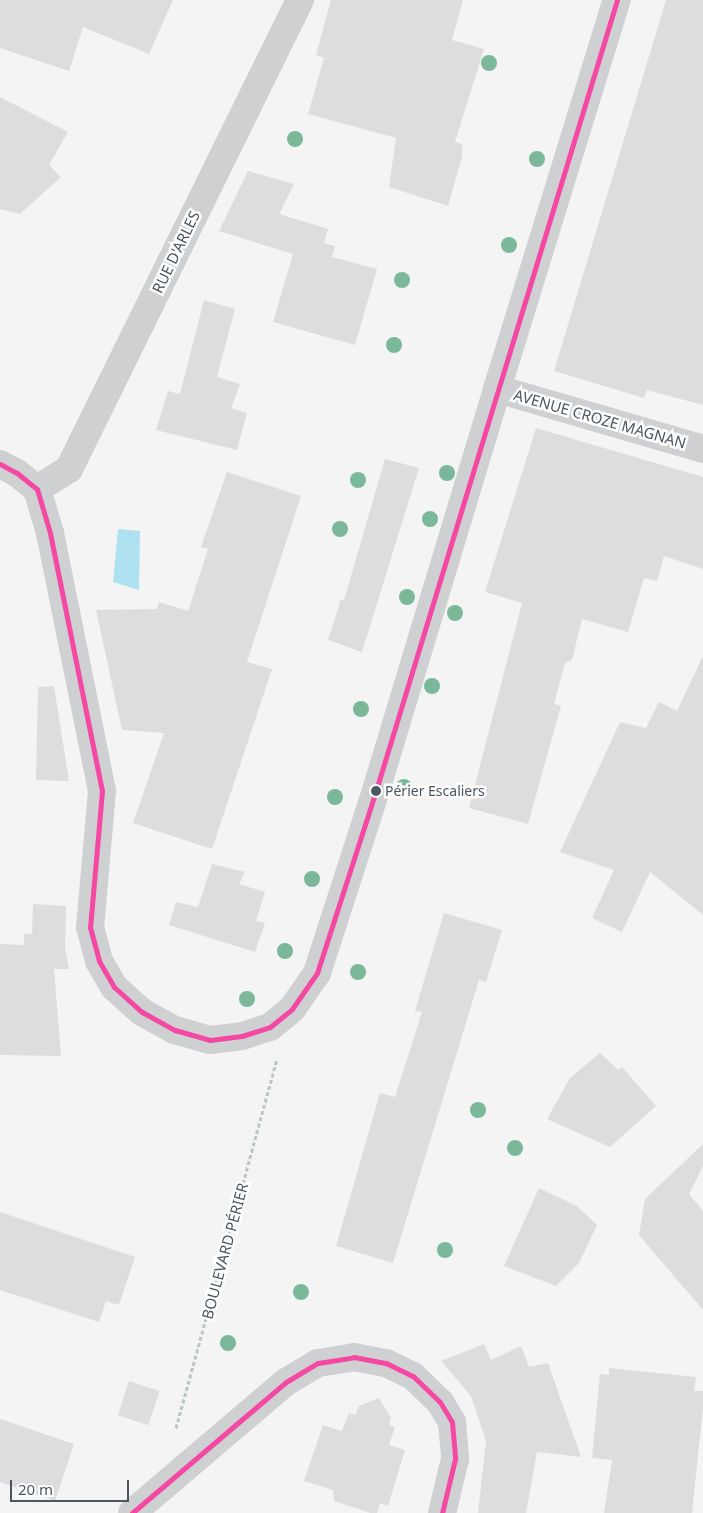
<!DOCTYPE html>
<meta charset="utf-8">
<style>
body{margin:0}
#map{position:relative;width:703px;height:1513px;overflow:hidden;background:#f4f4f4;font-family:"Noto Sans",sans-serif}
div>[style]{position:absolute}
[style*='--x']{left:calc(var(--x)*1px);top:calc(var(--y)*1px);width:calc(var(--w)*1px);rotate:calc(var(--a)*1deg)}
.water>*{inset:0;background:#aee2f0}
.building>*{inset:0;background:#ddddde;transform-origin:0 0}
.path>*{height:3px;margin-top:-1.5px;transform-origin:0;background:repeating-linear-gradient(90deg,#bcc7c4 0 4px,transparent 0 6.5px)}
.minor>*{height:28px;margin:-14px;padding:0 14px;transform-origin:14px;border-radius:14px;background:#ced0d2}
.tertiary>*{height:28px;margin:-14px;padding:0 14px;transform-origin:14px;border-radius:14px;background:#ced0d2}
.bus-1>*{height:5px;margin:-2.5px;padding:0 2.5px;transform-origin:2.5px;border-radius:2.5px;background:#f448a3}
.trees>*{width:16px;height:16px;margin:-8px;border-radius:50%;background:#7ab899}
.dots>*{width:14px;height:14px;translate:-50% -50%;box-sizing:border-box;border:2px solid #fff;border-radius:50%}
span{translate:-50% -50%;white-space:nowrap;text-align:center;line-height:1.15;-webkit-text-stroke:5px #fff;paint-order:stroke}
.bus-label{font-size:14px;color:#4a5661}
.left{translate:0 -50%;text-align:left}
.street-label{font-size:15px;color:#4a5661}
.scale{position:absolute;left:10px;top:1480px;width:119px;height:22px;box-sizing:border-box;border:2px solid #4a5661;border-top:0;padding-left:6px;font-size:15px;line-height:18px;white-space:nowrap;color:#4a5661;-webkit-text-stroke:4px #fff;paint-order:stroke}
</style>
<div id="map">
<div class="water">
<i style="clip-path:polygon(118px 529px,140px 531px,139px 590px,113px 582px)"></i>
</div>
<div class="building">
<i style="clip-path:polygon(0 0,173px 0,149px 54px,83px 27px,69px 71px,0 48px)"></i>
<i style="clip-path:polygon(331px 0,463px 0,452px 40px,484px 49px,455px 142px,462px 144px,462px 157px,448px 206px,389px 187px,396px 138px,308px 114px,324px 58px,316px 55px)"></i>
<i style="clip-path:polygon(666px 0,703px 0,703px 405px,647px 390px,644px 398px,554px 371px)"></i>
<i style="clip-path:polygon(0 97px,68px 132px,49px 165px,61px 177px,20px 214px,0 209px)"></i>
<i style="clip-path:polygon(248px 171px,294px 184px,279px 214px,328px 229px,324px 243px,335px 246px,332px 257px,377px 269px,355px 345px,273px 322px,293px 254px,219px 231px)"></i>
<i style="clip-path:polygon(204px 300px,235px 309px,217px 377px,240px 384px,231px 408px,247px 413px,237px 450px,156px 430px,168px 391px,180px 394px)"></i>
<i style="clip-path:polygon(536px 428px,703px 477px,703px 569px,664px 556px,657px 581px,644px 578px,628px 632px,582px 619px,572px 660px,565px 663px,554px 704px,561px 706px,528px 824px,469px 808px,522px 603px,485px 592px)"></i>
<i style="clip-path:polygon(385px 459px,419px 468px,362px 652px,328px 640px,341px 599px,344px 600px)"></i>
<i style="clip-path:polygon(227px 472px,301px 496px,247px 662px,272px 669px,212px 849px,133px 823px,164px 733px,122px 730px,96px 610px,157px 609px,159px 602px,188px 611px,208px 549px,201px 547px)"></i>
<i style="clip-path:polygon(703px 656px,703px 915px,650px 872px,622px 932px,592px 918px,614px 870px,560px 852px,620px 722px,646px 728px,659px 702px,677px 711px)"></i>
<i style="clip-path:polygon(54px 686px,69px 781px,36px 780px,38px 687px)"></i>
<i style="clip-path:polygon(212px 864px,245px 872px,239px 884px,265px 892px,256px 921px,265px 923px,255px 952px,169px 925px,176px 902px,198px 907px)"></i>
<i style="clip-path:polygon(33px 904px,66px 906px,65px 947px,69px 969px,54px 969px,61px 1056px,0 1055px,0 944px,24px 945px,24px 934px,32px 934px)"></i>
<i style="clip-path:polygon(444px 913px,502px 930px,486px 982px,479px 980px,393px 1263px,336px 1246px,380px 1093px,395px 1097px,422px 1012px,415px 1011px)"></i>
<i style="clip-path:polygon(600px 1053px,618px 1070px,622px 1067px,656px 1106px,610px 1147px,547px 1119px,570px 1078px)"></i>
<i style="clip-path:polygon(703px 1144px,703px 1166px,689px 1194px,703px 1211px,703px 1310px,639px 1235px,645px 1199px)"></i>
<i style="clip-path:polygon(539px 1188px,577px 1206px,597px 1225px,579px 1263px,556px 1286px,504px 1266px)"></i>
<i style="clip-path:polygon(0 1212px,135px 1257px,119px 1305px,106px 1301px,99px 1322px,0 1290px)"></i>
<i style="clip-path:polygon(484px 1344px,491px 1360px,521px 1346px,529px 1367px,548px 1363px,581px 1457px,537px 1452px,526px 1513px,478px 1513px,486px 1441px,471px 1396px,441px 1361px)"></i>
<i style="clip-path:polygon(609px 1368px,696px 1377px,694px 1391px,703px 1391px,703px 1407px,692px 1513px,604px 1513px,612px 1460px,592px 1458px,600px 1374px,609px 1375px)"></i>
<i style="left:129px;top:1381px;width:32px;height:36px;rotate:18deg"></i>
<i style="clip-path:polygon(379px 1398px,391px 1418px,389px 1425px,395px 1427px,389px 1445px,405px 1450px,388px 1506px,380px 1503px,377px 1513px,370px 1513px,334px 1501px,333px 1490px,304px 1481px,323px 1425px,342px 1431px,349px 1413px,355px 1415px,359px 1406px)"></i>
<i style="clip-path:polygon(0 1419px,74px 1444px,55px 1501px,0 1482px)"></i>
</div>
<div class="path">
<i style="--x:176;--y:1428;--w:382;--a:-74.7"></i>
</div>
<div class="minor">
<i style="--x:497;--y:389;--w:215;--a:16.2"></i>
<i style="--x:37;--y:489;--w:38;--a:-32"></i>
<i style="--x:69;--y:469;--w:523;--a:-63.78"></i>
</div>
<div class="tertiary">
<i style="--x:0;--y:464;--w:19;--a:28"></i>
<i style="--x:17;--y:473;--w:26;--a:39"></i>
<i style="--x:37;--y:489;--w:46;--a:73.5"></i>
<i style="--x:50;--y:533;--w:263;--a:78.6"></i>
<i style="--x:102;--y:791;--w:137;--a:95"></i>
<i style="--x:90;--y:927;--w:35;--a:75"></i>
<i style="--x:99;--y:961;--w:30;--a:60"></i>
<i style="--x:114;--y:987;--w:38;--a:42"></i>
<i style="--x:142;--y:1012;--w:38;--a:29"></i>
<i style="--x:175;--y:1030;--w:36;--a:16"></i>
<i style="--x:210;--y:1040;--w:32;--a:-7"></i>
<i style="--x:242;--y:1036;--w:29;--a:-18"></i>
<i style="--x:270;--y:1027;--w:28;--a:-39"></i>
<i style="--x:292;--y:1009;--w:44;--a:-55.2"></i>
<i style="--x:317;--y:973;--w:195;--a:-72.1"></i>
<i style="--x:377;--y:787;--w:416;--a:-73.2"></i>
<i style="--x:497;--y:389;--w:407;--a:-72.9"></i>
<i style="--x:132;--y:1513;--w:202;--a:-40.4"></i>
<i style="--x:286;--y:1382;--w:37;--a:-31"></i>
<i style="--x:318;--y:1363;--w:36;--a:-9"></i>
<i style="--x:354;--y:1357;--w:33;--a:11"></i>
<i style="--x:386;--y:1363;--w:30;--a:26"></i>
<i style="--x:413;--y:1376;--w:37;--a:44"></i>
<i style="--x:440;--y:1402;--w:23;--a:59"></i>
<i style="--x:452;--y:1422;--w:37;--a:85"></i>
<i style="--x:455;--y:1459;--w:56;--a:103.5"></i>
</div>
<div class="bus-1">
<i style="--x:0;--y:464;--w:19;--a:28"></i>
<i style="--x:17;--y:473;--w:26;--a:39"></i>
<i style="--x:37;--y:489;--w:46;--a:73.5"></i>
<i style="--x:50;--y:533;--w:263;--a:78.6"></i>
<i style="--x:102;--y:791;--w:137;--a:95"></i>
<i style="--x:90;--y:927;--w:35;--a:75"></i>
<i style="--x:99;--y:961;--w:30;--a:60"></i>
<i style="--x:114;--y:987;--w:38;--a:42"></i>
<i style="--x:142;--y:1012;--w:38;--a:29"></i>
<i style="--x:175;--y:1030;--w:36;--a:16"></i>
<i style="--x:210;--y:1040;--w:32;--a:-7"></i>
<i style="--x:242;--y:1036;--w:29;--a:-18"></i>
<i style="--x:270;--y:1027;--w:28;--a:-39"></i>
<i style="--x:292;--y:1009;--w:44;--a:-55.2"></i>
<i style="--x:317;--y:973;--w:195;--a:-72.1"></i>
<i style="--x:377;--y:787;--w:823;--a:-73.04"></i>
<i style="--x:132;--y:1513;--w:202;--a:-40.4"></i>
<i style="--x:286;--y:1382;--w:37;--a:-31"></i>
<i style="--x:318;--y:1363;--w:36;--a:-9"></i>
<i style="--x:354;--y:1357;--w:33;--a:11"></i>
<i style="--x:386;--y:1363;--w:30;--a:26"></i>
<i style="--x:413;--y:1376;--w:37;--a:44"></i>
<i style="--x:440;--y:1402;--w:23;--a:59"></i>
<i style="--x:452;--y:1422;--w:37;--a:85"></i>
<i style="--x:455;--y:1459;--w:56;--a:103.5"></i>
</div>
<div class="trees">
<i style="left:489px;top:63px"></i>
<i style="left:295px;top:139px"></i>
<i style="left:537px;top:159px"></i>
<i style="left:509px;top:245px"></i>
<i style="left:402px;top:280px"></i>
<i style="left:394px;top:345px"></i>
<i style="left:447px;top:473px"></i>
<i style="left:358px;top:480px"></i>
<i style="left:430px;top:519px"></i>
<i style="left:340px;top:529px"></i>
<i style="left:407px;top:597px"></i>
<i style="left:455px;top:613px"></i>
<i style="left:432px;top:686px"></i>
<i style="left:361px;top:709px"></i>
<i style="left:404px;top:787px"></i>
<i style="left:335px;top:797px"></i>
<i style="left:312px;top:879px"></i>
<i style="left:285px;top:951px"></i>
<i style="left:358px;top:972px"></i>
<i style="left:247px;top:999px"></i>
<i style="left:478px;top:1110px"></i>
<i style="left:515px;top:1148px"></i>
<i style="left:445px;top:1250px"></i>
<i style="left:301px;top:1292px"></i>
<i style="left:228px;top:1343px"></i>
</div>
<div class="dots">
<i style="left:376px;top:791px;background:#4a5661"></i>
</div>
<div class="bus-label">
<span class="left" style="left:385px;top:791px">Périer Escaliers</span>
</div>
<div class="street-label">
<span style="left:176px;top:252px;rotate:-64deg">RUE D'ARLES</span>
<span style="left:600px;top:419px;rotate:16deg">AVENUE CROZE MAGNAN</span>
<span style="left:225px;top:1251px;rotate:-75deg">BOULEVARD PÉRIER</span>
</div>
<div class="scale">20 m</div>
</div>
